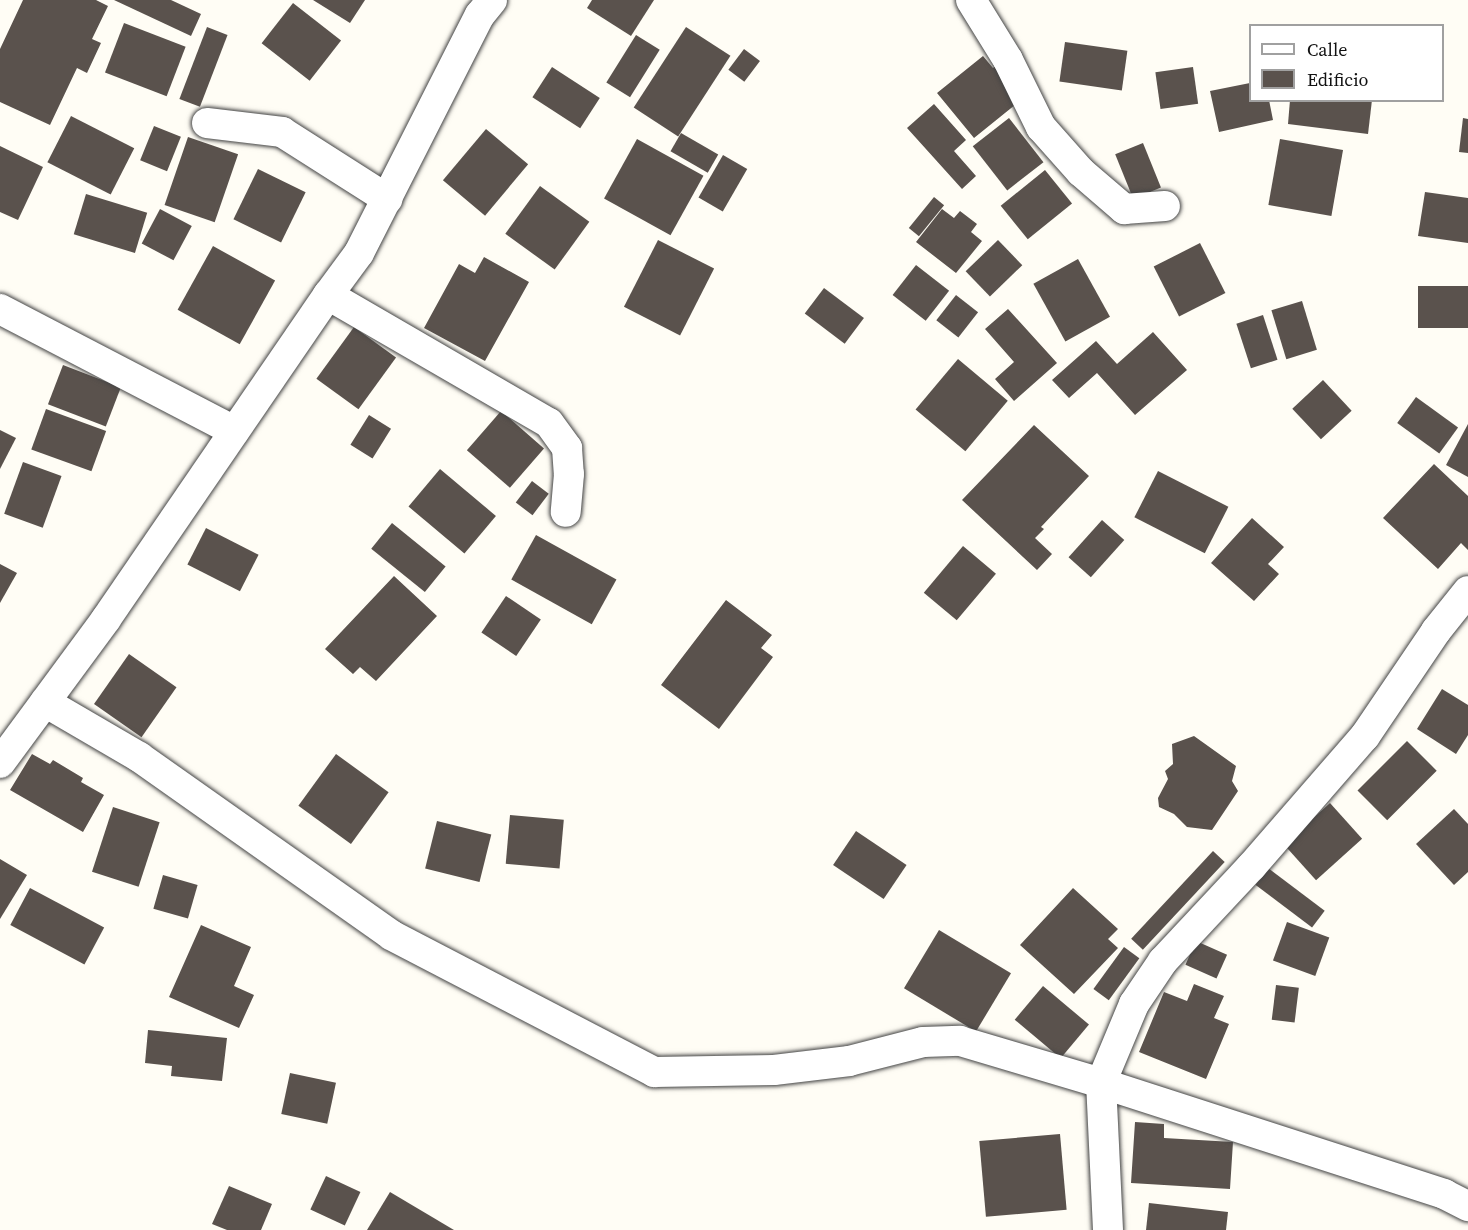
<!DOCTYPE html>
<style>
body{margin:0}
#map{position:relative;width:1468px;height:1230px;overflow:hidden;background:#fffdf5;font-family:"Source Serif 4",serif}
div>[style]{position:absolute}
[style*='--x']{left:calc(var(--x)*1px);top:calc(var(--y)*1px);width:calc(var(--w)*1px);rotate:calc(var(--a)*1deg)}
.building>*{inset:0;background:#5a524d;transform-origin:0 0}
.roads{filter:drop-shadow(0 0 2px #444) drop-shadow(0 0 2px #444)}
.minor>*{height:30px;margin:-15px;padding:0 15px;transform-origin:15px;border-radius:15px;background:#fff}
span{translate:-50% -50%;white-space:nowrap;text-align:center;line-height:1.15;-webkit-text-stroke:6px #fff;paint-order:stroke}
.legend{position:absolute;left:1249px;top:24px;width:195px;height:78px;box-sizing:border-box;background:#fff;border:2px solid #a0a0a0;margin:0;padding:8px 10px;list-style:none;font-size:18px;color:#111}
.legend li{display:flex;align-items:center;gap:12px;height:30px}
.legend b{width:30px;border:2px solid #a0a0a0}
</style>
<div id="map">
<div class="building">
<i style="clip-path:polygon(23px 0,96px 0,108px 6px,92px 39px,101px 43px,87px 73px,77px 68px,50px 125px,0 102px,0 49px)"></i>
<i style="clip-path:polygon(114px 0,171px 0,201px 14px,191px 36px)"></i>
<i style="clip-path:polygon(313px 0,365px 0,350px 23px)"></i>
<i style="clip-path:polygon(592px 0,654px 0,631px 36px,587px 8px)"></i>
<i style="left:293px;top:3px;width:61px;height:51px;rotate:38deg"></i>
<i style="left:124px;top:23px;width:66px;height:53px;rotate:21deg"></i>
<i style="left:207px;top:27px;width:22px;height:77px;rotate:21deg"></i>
<i style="left:686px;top:27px;width:53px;height:96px;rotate:33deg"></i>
<i style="left:636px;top:35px;width:28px;height:56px;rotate:32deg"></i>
<i style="left:1065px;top:42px;width:63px;height:40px;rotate:8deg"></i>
<i style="left:744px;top:49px;width:20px;height:26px;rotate:37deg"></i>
<i style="clip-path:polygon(983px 56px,993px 68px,999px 64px,1021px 100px,974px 138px,937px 93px)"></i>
<i style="left:552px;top:67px;width:57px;height:36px;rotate:33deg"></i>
<i style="left:1193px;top:67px;width:37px;height:38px;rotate:82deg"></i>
<i style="clip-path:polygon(1250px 83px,1250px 100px,1269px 100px,1273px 120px,1219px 132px,1210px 91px)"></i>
<i style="clip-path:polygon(1290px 100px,1372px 100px,1368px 134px,1288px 124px)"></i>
<i style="clip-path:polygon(934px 104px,966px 140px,954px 151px,976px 176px,962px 189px,907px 128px)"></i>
<i style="left:71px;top:116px;width:71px;height:52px;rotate:27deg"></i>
<i style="left:1009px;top:118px;width:56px;height:46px;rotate:52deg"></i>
<i style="clip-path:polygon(1463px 118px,1468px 119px,1468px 153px,1459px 152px)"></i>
<i style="left:154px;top:126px;width:29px;height:37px;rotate:22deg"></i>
<i style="left:486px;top:129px;width:55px;height:67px;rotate:40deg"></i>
<i style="left:681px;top:133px;width:43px;height:21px;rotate:30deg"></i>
<i style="left:188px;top:137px;width:53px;height:72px;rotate:19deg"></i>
<i style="left:637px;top:139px;width:76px;height:68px;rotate:29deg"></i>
<i style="left:1280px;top:139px;width:64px;height:67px;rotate:10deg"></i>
<i style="left:1143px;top:143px;width:48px;height:30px;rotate:68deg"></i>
<i style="clip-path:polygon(0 146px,43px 167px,18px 220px,0 212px)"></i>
<i style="left:723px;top:155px;width:28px;height:49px;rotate:30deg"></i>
<i style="left:258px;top:169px;width:53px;height:56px;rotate:26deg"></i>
<i style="left:1045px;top:170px;width:43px;height:57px;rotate:51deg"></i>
<i style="left:540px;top:186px;width:61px;height:59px;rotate:36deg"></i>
<i style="clip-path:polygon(1425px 192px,1468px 198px,1468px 243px,1418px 236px)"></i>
<i style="left:86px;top:194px;width:64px;height:42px;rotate:17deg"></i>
<i style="left:934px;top:197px;width:13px;height:40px;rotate:39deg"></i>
<i style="left:160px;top:209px;width:36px;height:39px;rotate:28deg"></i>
<i style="clip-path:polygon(942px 209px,954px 218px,960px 211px,977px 224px,971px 232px,982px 241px,956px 273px,916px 242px)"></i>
<i style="left:658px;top:240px;width:63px;height:75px;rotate:27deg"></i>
<i style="left:998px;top:240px;width:35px;height:45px;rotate:46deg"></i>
<i style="left:1200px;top:243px;width:56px;height:52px;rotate:63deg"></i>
<i style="left:213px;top:246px;width:71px;height:73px;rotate:29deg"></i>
<i style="clip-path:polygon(484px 257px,529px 282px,485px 361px,424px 328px,459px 264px,475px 273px)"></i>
<i style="left:1078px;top:259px;width:66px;height:51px;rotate:61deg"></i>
<i style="left:916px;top:265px;width:42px;height:38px;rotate:38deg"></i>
<i style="left:1468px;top:286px;width:42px;height:50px;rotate:90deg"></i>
<i style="left:824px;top:288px;width:50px;height:32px;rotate:37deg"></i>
<i style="left:956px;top:295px;width:28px;height:32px;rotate:38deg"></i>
<i style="left:1302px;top:301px;width:51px;height:32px;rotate:73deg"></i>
<i style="clip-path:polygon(1008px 309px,1057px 363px,1014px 401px,995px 379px,1014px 362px,985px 329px)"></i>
<i style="left:1263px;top:315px;width:47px;height:28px;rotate:72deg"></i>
<i style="left:354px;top:327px;width:52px;height:64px;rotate:36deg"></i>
<i style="clip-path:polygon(1153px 332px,1187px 370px,1135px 415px,1097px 373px,1069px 398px,1052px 380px,1096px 341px,1117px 364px)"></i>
<i style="left:958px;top:359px;width:65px;height:66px;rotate:40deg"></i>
<i style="left:63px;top:365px;width:62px;height:42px;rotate:21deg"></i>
<i style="left:1323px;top:380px;width:42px;height:42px;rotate:47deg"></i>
<i style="left:1416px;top:397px;width:52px;height:32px;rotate:36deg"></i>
<i style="left:46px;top:409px;width:64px;height:43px;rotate:20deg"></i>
<i style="left:501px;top:411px;width:57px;height:52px;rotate:41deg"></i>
<i style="left:369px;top:415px;width:26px;height:35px;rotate:32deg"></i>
<i style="clip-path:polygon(1468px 424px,1468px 477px,1446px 465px)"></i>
<i style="clip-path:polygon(1034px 425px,1089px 476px,1041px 527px,1044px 529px,1035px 538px,1052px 554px,1037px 570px,962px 500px)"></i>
<i style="clip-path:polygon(0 430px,16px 438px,0 469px)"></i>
<i style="left:23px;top:462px;width:41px;height:55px;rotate:20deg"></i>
<i style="clip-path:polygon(1434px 464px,1468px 496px,1468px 550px,1461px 543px,1438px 569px,1383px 518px)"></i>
<i style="left:440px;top:469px;width:73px;height:49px;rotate:40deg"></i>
<i style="left:1158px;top:471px;width:79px;height:52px;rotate:27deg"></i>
<i style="left:532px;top:481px;width:21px;height:27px;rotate:37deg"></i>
<i style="clip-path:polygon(1252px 518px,1284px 547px,1268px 564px,1279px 574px,1254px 601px,1211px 563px)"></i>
<i style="left:1102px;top:520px;width:30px;height:50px;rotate:42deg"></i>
<i style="left:392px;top:523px;width:69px;height:33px;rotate:39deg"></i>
<i style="left:206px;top:528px;width:59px;height:41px;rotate:27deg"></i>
<i style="left:536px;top:535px;width:92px;height:51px;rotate:29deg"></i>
<i style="left:963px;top:546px;width:43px;height:61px;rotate:40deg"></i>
<i style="clip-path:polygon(0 564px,17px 573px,0 603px)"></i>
<i style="clip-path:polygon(394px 576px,437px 616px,376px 681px,360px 667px,353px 674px,325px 649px)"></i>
<i style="left:506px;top:596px;width:42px;height:44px;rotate:34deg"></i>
<i style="clip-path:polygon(726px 600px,772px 635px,761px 648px,773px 657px,719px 729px,661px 685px)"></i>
<i style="left:129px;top:654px;width:58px;height:61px;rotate:35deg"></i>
<i style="clip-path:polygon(1442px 689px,1468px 705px,1468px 735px,1456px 754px,1417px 729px)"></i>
<i style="clip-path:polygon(1194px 736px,1236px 766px,1232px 781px,1238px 791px,1212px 830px,1187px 827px,1174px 814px,1159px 807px,1158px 798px,1168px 779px,1165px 771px,1173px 764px,1172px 744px)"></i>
<i style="left:1407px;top:741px;width:42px;height:70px;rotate:45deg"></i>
<i style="clip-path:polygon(32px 754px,50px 764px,53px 760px,83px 778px,81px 782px,104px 795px,83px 832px,10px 790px)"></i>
<i style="left:336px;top:754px;width:65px;height:64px;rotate:36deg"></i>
<i style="left:1330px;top:803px;width:48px;height:62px;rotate:48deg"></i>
<i style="left:113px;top:807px;width:49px;height:68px;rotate:18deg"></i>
<i style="clip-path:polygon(1454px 809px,1468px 824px,1468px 872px,1454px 885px,1416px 844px)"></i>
<i style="left:510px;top:815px;width:54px;height:49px;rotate:5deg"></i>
<i style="left:437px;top:821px;width:56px;height:49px;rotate:14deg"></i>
<i style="left:856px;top:831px;width:61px;height:41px;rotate:34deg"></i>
<i style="left:1213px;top:851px;width:16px;height:120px;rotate:43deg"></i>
<i style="clip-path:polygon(0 859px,27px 875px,0 919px)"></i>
<i style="left:1268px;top:868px;width:71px;height:21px;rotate:37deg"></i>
<i style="left:163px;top:875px;width:36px;height:35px;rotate:16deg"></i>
<i style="left:30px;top:888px;width:84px;height:42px;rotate:28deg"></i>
<i style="clip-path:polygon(1073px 888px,1118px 929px,1108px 939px,1118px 948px,1074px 994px,1020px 945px)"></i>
<i style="left:1287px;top:922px;width:45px;height:41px;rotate:20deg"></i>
<i style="clip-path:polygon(201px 925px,251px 947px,234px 986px,254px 995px,239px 1028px,169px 997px)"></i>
<i style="left:939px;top:930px;width:84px;height:68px;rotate:31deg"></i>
<i style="left:1196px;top:941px;width:34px;height:26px;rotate:24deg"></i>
<i style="left:1124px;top:947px;width:19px;height:52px;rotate:36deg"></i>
<i style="clip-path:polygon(1194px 984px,1224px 996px,1214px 1018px,1229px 1024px,1206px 1079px,1139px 1052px,1164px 992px,1187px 1001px)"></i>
<i style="left:1276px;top:985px;width:23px;height:35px;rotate:7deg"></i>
<i style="left:1043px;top:986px;width:60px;height:44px;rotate:40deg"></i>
<i style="clip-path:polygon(148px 1030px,227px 1038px,222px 1081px,171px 1076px,172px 1066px,145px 1063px)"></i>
<i style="left:290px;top:1073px;width:47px;height:42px;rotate:12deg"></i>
<i style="clip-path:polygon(1135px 1122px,1164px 1124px,1164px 1138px,1233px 1142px,1230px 1189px,1131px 1183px)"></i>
<i style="left:1060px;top:1134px;width:76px;height:81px;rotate:85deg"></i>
<i style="left:326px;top:1176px;width:38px;height:37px;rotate:25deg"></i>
<i style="clip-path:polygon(229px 1186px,272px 1204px,261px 1230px,227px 1230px,212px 1224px)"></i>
<i style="clip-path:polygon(390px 1192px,454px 1230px,367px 1230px)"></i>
<i style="clip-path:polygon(1149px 1203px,1228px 1212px,1226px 1230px,1146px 1230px)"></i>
</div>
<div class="roads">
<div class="minor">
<i style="--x:971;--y:0;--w:70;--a:58.3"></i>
<i style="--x:1008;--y:60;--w:75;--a:63.8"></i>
<i style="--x:1041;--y:127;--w:60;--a:48.4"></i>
<i style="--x:1081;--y:172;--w:57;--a:40.7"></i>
<i style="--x:1124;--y:209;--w:41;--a:-4.2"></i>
<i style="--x:207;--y:123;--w:76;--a:6.8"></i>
<i style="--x:282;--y:132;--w:125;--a:32.5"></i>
<i style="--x:328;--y:295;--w:255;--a:30.1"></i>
<i style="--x:549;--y:423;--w:31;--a:54"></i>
<i style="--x:567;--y:448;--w:26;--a:86"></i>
<i style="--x:569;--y:474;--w:38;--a:95"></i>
<i style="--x:0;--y:309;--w:264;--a:27.5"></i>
<i style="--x:45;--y:702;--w:109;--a:30.3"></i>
<i style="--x:139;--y:757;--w:309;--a:35.2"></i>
<i style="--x:391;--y:935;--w:297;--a:27.5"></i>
<i style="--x:654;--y:1072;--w:120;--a:-1"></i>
<i style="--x:774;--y:1070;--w:76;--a:-6.8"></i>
<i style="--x:849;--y:1061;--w:76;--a:-14.4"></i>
<i style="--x:923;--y:1042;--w:37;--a:-2"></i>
<i style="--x:960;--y:1041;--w:147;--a:16.6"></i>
<i style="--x:1101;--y:1083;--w:361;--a:17.9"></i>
<i style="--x:1444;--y:1194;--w:27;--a:27"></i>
<i style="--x:0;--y:763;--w:179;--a:-53.6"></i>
<i style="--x:106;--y:619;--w:393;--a:-55.6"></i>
<i style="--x:328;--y:295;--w:52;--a:-53.6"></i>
<i style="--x:359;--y:253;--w:267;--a:-63.1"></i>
<i style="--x:480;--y:15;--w:19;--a:-51"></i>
<i style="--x:1108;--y:1230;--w:147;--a:-92.7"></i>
<i style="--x:1101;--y:1083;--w:86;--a:-67.3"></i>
<i style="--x:1134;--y:1004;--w:52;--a:-56"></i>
<i style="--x:1163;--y:961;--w:129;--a:-46.9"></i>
<i style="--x:1251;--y:867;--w:174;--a:-49"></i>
<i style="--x:1365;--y:736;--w:127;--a:-55.9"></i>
<i style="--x:1436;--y:631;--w:51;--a:-51.3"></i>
</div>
</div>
<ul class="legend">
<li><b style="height:8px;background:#fff"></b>Calle</li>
<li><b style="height:16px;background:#5a524d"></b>Edificio</li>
</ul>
</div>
